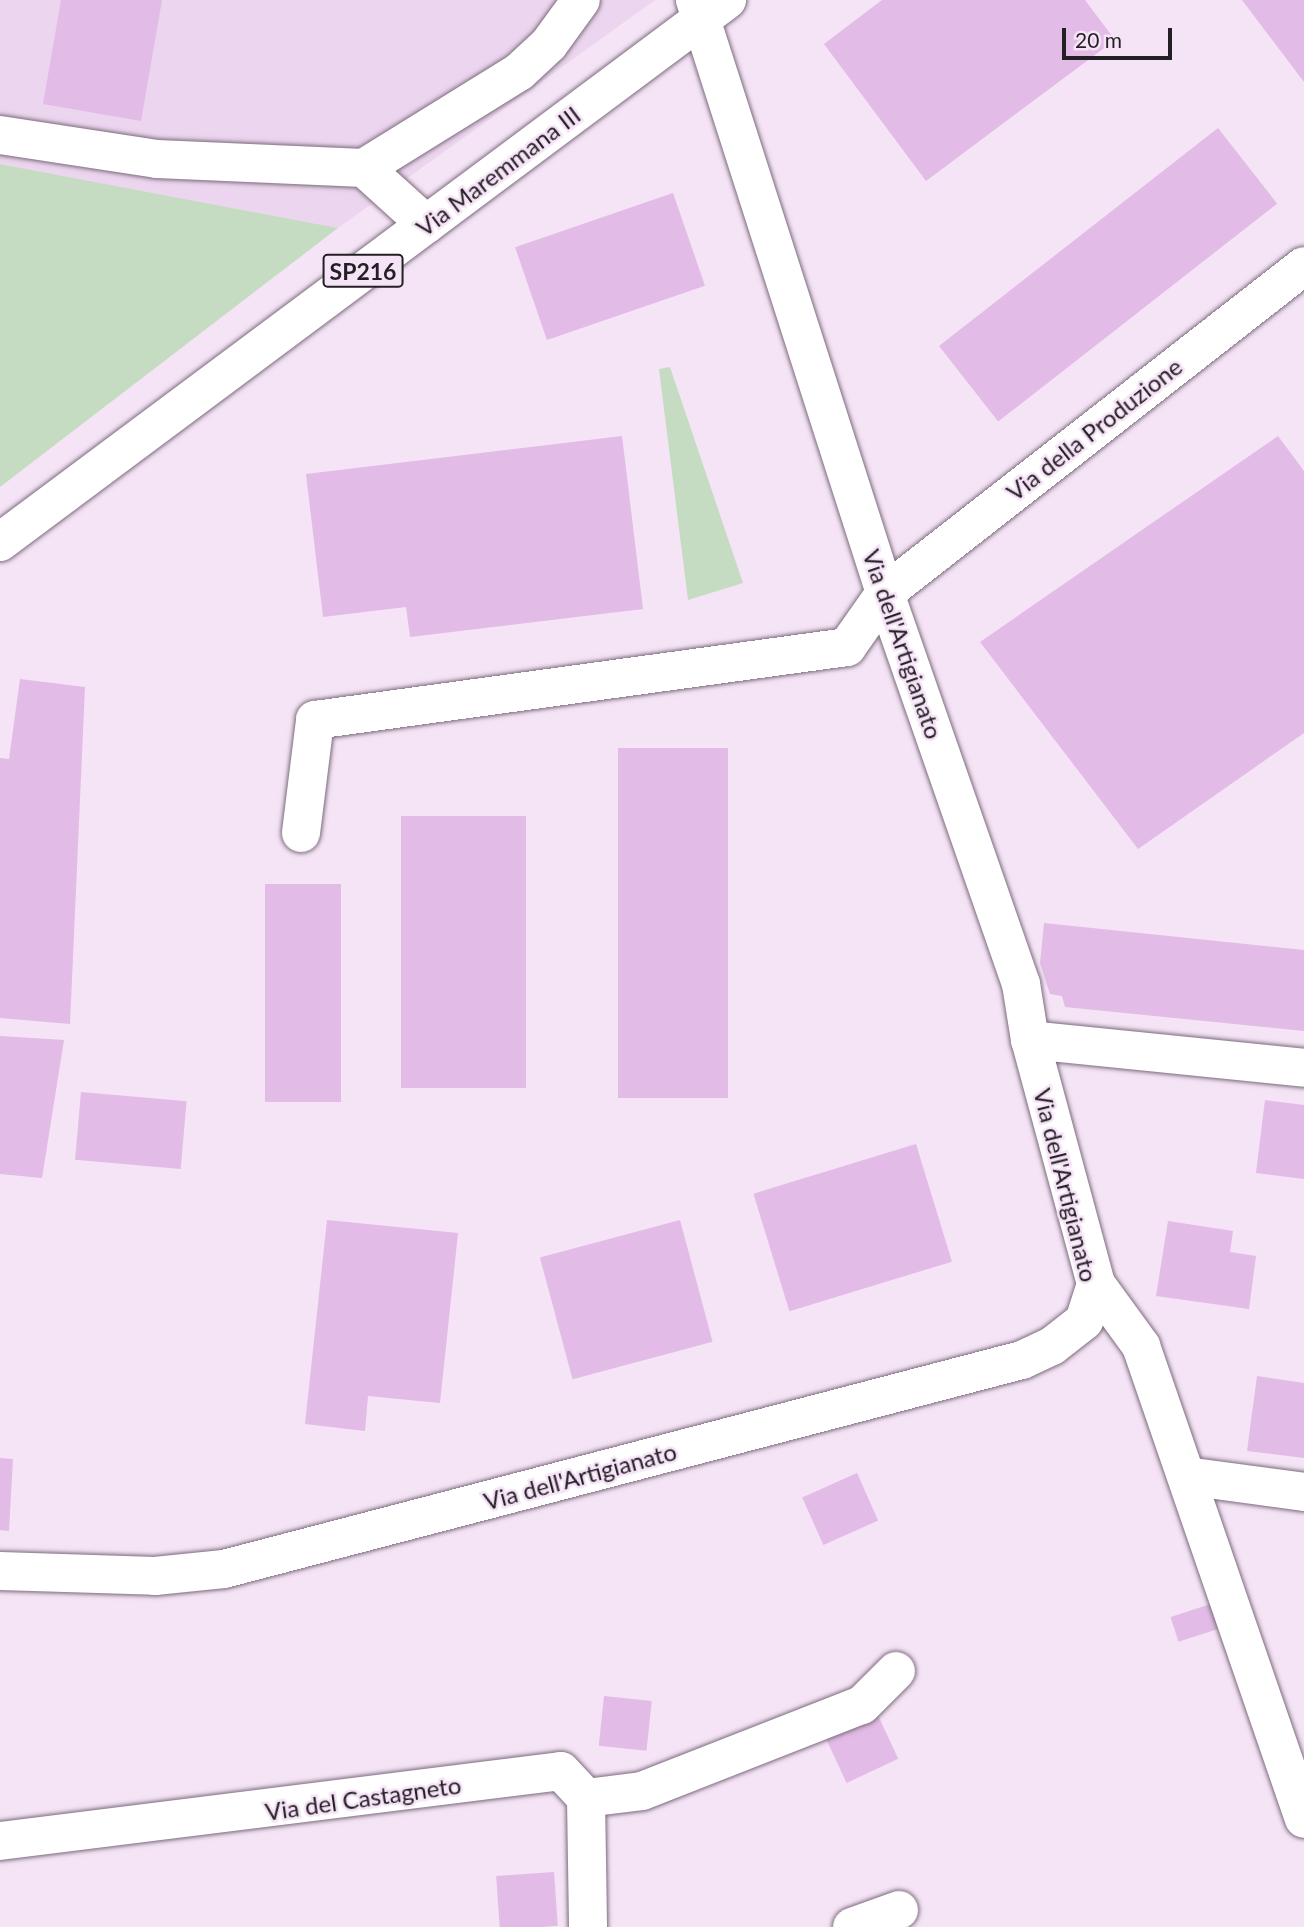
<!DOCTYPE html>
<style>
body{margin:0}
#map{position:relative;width:1304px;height:1927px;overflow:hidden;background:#f5e3f6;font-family:Lato,sans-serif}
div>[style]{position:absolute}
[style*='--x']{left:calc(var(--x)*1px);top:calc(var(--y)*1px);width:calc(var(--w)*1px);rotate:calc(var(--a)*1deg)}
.built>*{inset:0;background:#ecd5ee}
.green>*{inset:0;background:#c5dcc2}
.building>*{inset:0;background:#e2bbe6;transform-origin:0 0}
.roads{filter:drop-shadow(0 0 2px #7c6c7d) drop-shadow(0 0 2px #7c6c7d)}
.minor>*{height:38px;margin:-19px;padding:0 19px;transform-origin:19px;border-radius:19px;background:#fff}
.major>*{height:38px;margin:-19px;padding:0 19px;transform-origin:19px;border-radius:19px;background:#fff}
span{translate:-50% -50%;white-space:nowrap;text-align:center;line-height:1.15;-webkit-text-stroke:5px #f5e3f6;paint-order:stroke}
.shield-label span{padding:2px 5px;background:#f5e3f6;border:2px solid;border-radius:5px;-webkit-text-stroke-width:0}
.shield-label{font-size:23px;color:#241e25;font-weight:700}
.street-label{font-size:24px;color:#241e25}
.scale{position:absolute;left:1062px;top:28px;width:110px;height:32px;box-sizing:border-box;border:4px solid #241e25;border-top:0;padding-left:9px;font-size:21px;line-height:24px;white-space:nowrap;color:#241e25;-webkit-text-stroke:5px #f5e3f6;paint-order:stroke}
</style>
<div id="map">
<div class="built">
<i style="clip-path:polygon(0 0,655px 0,338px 228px,0 164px)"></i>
</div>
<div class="green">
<i style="clip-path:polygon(0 164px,338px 228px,0 487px)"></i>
<i style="clip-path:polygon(670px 367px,743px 583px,688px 600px,659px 369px)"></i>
</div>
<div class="building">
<i style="clip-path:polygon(61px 0,162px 0,141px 121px,43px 104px)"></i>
<i style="clip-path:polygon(882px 0,1085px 0,1115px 40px,926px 181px,824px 44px)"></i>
<i style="clip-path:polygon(1242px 0,1304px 0,1304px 82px)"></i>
<i style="left:1218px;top:128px;width:96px;height:354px;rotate:52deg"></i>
<i style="left:673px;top:193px;width:98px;height:167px;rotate:71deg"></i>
<i style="clip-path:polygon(622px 436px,643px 609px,410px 637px,406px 607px,323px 617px,306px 474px)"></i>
<i style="clip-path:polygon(1278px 436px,1304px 471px,1304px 733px,1138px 849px,980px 642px)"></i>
<i style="clip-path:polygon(20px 679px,85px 687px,70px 1024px,0 1018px,0 758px,9px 759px)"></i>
<i style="left:618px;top:748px;width:110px;height:350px"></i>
<i style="left:401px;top:816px;width:125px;height:272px"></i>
<i style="left:265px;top:884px;width:76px;height:218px"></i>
<i style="clip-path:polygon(1044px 923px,1304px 950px,1304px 1031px,1065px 1007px,1062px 996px,1050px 994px,1040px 963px)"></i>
<i style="clip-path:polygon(0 1036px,64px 1040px,42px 1178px,0 1174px)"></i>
<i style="left:81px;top:1092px;width:106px;height:68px;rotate:5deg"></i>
<i style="clip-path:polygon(1265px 1100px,1304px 1105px,1304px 1179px,1256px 1173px)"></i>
<i style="left:916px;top:1144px;width:123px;height:170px;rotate:73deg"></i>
<i style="clip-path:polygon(327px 1220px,458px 1233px,440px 1403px,368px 1396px,365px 1431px,305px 1424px)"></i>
<i style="left:680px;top:1220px;width:126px;height:145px;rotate:75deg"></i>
<i style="clip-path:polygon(1168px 1221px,1233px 1231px,1230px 1252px,1256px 1256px,1249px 1309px,1156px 1296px)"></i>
<i style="clip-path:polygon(1257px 1376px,1304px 1383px,1304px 1458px,1247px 1451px)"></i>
<i style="clip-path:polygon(0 1458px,13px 1459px,9px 1531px,0 1530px)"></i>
<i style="left:857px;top:1473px;width:52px;height:60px;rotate:66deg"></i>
<i style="left:1220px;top:1601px;width:26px;height:52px;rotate:72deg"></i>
<i style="left:604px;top:1696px;width:48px;height:50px;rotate:6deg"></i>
<i style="left:875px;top:1709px;width:55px;height:57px;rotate:65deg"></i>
<i style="left:554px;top:1872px;width:54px;height:58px;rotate:86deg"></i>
</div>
<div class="roads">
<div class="minor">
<i style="--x:0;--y:135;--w:159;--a:8.7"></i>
<i style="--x:157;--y:159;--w:207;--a:2.5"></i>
<i style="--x:364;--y:168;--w:182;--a:-31.8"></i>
<i style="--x:519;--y:72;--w:41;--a:-43"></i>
<i style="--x:549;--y:44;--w:54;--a:-54"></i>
<i style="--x:364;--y:168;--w:84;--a:42.1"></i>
<i style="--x:301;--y:833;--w:114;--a:-82.9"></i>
<i style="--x:315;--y:720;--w:537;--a:-7.81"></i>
<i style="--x:847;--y:647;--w:66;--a:-54.9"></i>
<i style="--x:885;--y:593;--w:531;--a:-37.97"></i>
<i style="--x:1030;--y:1040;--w:275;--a:5.8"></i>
<i style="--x:1096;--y:1284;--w:77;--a:54"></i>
<i style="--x:1141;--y:1346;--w:500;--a:70.99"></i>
<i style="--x:1186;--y:1476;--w:119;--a:7.7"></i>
<i style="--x:0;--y:1571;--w:155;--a:1.8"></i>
<i style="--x:155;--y:1576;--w:69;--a:-5.8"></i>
<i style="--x:224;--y:1569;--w:825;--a:-14.68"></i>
<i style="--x:1022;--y:1360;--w:33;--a:-25"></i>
<i style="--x:1052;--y:1346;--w:41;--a:-38"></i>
<i style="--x:1084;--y:1321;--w:39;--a:-72"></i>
<i style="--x:1096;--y:1284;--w:253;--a:-105.1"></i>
<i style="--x:1030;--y:1040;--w:57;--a:-99.1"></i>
<i style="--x:1021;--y:984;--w:414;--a:-109.2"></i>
<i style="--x:885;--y:593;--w:623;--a:-107.77"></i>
<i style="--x:586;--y:1798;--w:56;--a:-7.1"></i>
<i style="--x:642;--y:1791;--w:236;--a:-21.4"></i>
<i style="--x:862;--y:1705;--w:48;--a:-45"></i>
<i style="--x:0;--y:1841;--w:565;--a:-7.11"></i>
<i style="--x:561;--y:1771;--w:37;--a:47"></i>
<i style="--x:586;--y:1798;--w:129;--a:89.1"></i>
<i style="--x:852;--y:1927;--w:50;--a:-19.9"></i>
</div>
<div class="major">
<i style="--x:0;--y:542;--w:907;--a:-36.71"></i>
</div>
</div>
<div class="shield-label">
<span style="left:363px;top:271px">SP216</span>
</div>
<div class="street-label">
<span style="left:498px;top:171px;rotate:-37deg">Via Maremmana III</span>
<span style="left:1094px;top:429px;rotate:-38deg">Via della Produzione</span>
<span style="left:903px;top:644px;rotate:71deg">Via dell'Artigianato</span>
<span style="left:1066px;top:1185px;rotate:76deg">Via dell'Artigianato</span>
<span style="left:580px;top:1476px;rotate:-15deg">Via dell'Artigianato</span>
<span style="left:363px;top:1798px;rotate:-8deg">Via del Castagneto</span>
</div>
<div class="scale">20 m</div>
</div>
